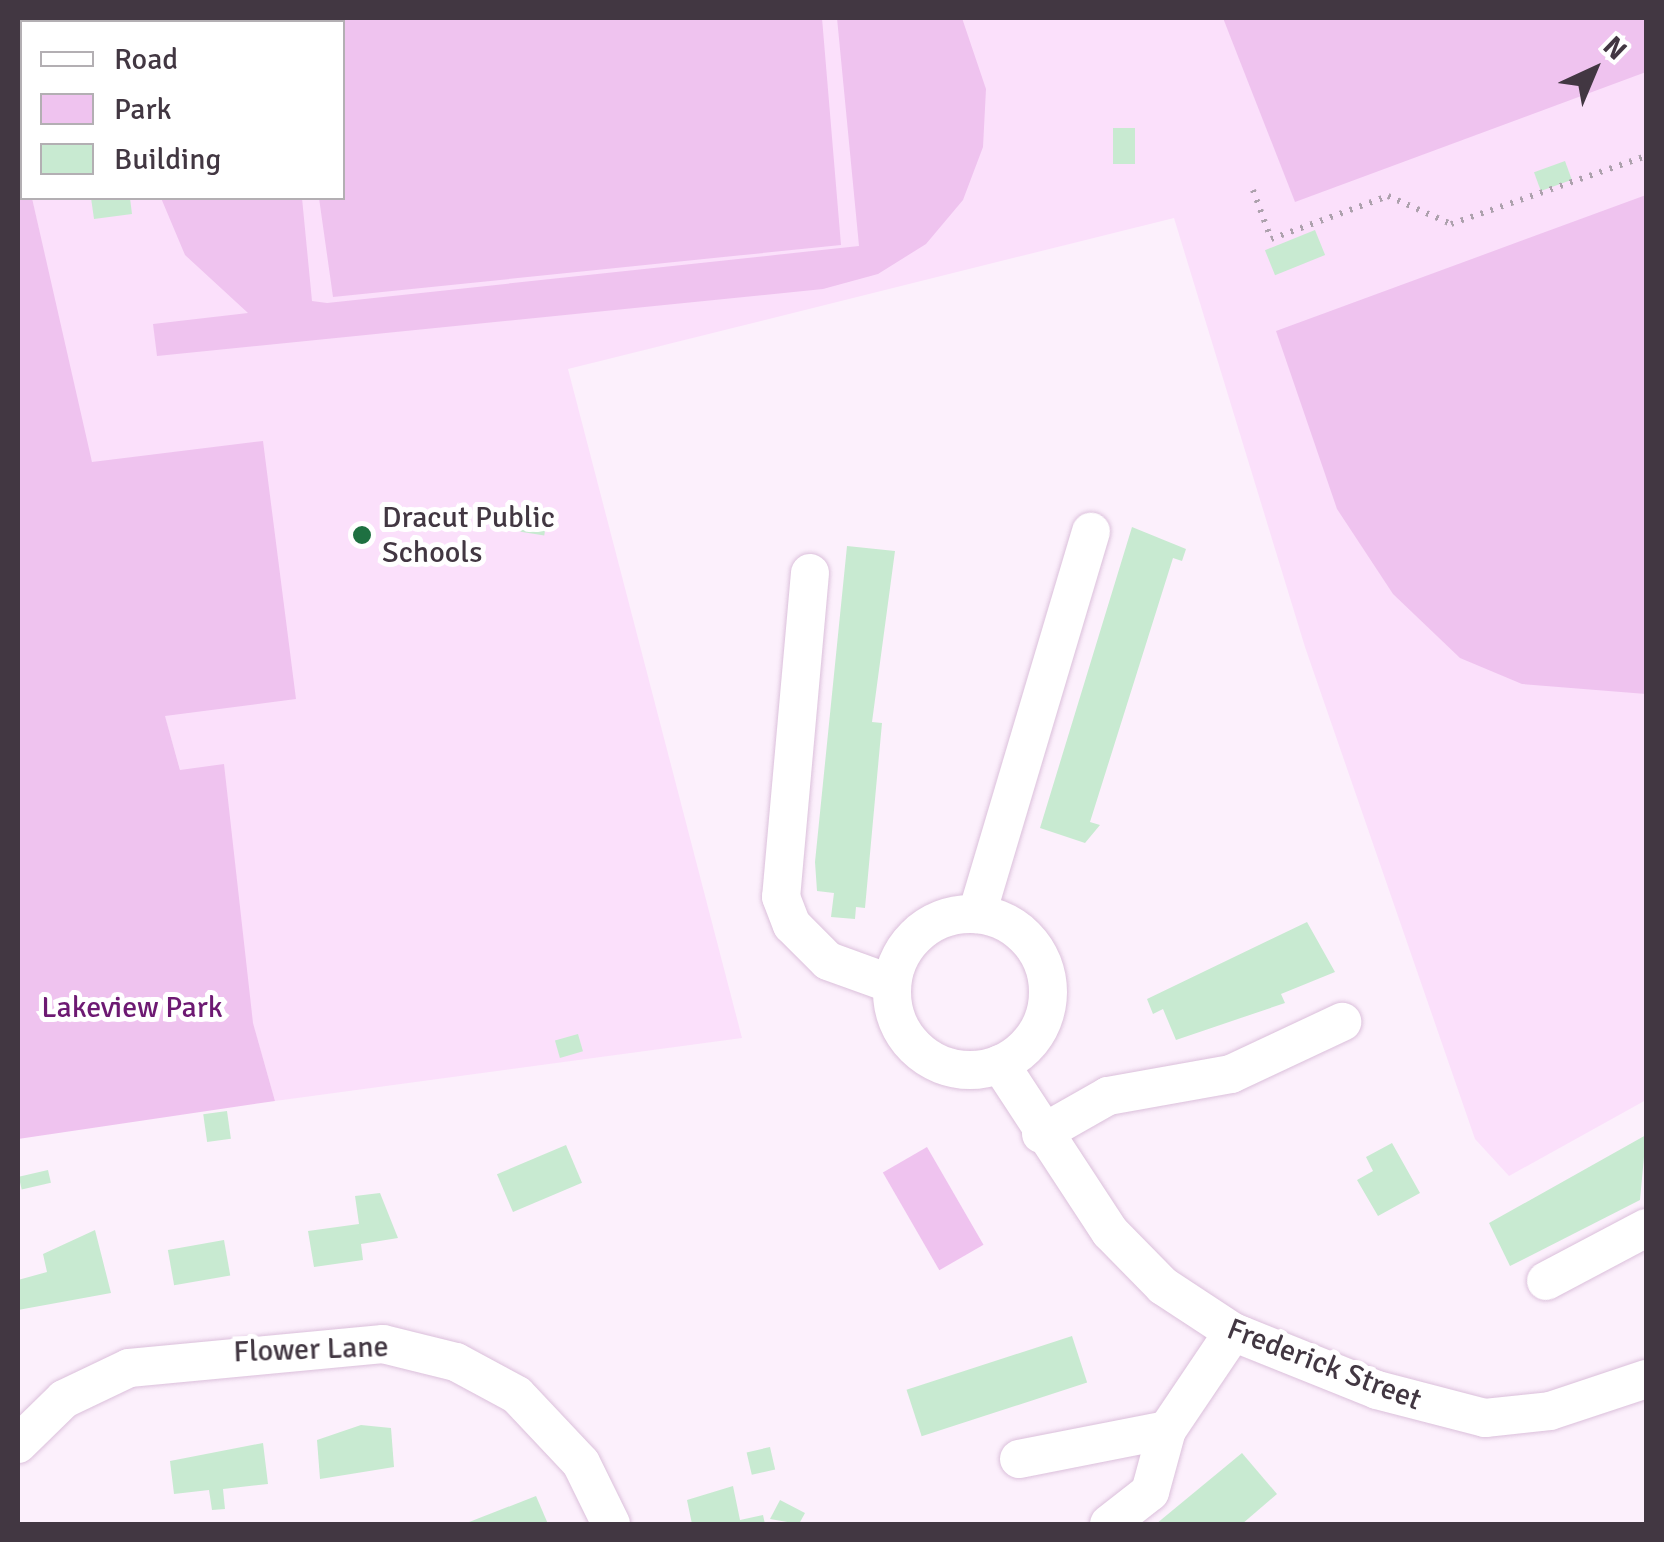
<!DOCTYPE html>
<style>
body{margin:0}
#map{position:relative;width:1664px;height:1542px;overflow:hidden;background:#fcf0fc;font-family:Signika,sans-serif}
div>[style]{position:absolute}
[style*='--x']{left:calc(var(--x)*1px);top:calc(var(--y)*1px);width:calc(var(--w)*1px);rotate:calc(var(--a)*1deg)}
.built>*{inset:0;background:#fbe0fb}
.green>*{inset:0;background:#efc3ef;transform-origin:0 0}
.building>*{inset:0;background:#c8ead1;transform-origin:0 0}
.path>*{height:6px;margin-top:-3px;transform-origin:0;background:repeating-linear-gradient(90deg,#ada1ad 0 2.5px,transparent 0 10.5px)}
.roads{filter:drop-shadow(0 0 2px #dbc0db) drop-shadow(0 0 2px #dbc0db)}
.minor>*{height:38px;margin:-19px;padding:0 19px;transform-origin:19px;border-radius:19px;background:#fff}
.minor>.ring{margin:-19px;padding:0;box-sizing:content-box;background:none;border:38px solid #fff;border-radius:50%}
.dots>*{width:28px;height:28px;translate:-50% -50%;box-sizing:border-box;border:5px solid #fff;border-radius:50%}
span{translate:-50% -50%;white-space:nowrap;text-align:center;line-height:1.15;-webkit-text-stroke:10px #fff;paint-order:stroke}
.poi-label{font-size:30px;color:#423742}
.left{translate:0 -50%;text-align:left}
.park-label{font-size:30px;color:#6d1972}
.street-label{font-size:30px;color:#423742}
.frame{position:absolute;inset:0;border:20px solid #423742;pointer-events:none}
.legend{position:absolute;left:20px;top:20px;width:325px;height:180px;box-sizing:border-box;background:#fff;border:2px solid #b3afb3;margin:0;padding:12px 18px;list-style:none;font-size:30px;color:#423742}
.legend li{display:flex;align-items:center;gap:20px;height:50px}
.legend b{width:50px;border:2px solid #b3afb3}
.north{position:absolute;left:1544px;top:20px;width:100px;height:100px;-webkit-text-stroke:8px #fff;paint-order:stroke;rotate:44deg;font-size:28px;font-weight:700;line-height:40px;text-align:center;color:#423742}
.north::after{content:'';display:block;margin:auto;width:35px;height:45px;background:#423742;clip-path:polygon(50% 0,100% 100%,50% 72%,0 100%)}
</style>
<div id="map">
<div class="built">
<i style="clip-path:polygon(18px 18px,1646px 18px,1646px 1100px,1509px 1176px,1475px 1139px,1305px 647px,1174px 218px,568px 369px,742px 1038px,275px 1101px,81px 424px,32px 198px,342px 198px,342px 22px,22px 22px,22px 155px)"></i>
</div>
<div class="green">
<i style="clip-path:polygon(181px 18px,290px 18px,284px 22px)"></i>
<i style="clip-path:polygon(822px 18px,841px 245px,333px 297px,319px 198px,342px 198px,342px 22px,303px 19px)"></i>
<i style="clip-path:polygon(837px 18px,962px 18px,986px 89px,983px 147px,963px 200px,926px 244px,878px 274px,823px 289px,157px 356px,153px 324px,248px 313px,185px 255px,161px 198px,302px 198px,312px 301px,327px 303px,859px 246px)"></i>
<i style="clip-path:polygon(1223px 18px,1646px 18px,1646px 72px,1295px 202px)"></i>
<i style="clip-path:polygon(18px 133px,22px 198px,32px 198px,92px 462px,263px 441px,296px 699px,165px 716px,180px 770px,224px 764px,253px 1023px,275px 1101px,18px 1139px)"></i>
<i style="clip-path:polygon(1646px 195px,1646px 694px,1522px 684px,1460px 658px,1393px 594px,1337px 509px,1276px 331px)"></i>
<i style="left:927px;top:1147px;width:113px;height:51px;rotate:60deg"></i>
</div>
<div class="building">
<i style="left:1113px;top:128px;width:22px;height:36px"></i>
<i style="left:1565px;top:161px;width:20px;height:33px;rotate:70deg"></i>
<i style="clip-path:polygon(91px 198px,130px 198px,132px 214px,94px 219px)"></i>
<i style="left:1315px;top:230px;width:27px;height:54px;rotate:68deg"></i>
<i style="left:524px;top:510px;width:24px;height:22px;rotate:9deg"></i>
<i style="clip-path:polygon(1132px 527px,1186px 549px,1182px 561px,1173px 558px,1090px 822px,1100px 825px,1085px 843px,1040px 828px)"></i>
<i style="clip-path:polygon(847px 546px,895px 551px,872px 722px,882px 723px,865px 908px,856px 907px,855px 919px,831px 917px,834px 893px,817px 891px,815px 862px)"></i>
<i style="clip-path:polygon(1307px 922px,1335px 972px,1281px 994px,1285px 1003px,1176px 1040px,1163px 1009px,1153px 1014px,1147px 999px)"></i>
<i style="left:578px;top:1034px;width:18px;height:24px;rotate:74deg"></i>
<i style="left:227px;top:1111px;width:28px;height:24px;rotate:82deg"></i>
<i style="clip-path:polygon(1646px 1135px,1640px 1200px,1510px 1266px,1489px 1223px)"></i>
<i style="clip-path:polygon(1392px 1143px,1420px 1193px,1378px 1216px,1357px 1180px,1373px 1171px,1366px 1157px)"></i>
<i style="left:566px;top:1145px;width:41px;height:75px;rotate:67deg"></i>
<i style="left:48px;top:1170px;width:13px;height:30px;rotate:77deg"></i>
<i style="clip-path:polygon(380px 1193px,398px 1238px,361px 1244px,363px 1260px,314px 1267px,308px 1231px,359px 1224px,355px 1196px)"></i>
<i style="clip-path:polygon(95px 1230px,111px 1293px,18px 1310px,18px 1280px,47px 1272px,43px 1254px)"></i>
<i style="left:224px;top:1240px;width:36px;height:57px;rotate:80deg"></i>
<i style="left:1072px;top:1336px;width:49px;height:174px;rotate:72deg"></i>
<i style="clip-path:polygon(361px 1425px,391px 1428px,394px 1467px,320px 1479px,317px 1440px)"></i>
<i style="clip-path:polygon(263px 1443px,268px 1484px,223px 1489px,225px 1509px,212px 1510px,209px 1490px,174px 1494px,170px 1461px)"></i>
<i style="left:770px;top:1447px;width:23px;height:24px;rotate:77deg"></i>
<i style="clip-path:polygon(1242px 1453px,1277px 1494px,1242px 1524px,1156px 1524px)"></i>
<i style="clip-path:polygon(733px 1486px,740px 1520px,763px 1515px,765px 1524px,692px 1524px,687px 1500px)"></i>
<i style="clip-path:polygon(536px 1496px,548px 1524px,464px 1524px)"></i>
<i style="clip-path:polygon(780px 1500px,805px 1513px,799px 1524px,770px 1519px)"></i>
</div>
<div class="path">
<i style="--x:1253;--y:190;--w:52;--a:69.8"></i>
<i style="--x:1271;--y:239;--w:125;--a:-20.2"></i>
<i style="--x:1388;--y:196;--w:69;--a:24"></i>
<i style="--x:1451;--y:224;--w:207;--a:-19.2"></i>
</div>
<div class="roads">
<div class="minor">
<i style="--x:810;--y:573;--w:325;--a:95.1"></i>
<i style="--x:781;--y:897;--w:30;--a:69"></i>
<i style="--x:792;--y:925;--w:51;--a:45"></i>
<i style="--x:828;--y:961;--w:68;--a:19.8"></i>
<i class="ring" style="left:892px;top:914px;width:118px;height:118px"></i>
<i style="--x:977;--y:914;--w:399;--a:-73.4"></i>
<i style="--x:1000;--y:1064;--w:201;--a:56.8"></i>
<i style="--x:1110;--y:1232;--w:76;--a:45.5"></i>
<i style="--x:1163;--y:1286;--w:84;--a:33.3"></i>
<i style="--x:1233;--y:1332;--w:155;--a:21.9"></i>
<i style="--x:1377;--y:1390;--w:112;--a:14.5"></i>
<i style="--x:1485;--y:1418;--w:65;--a:-6.1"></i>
<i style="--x:1550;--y:1411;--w:101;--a:-18.4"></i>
<i style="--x:1041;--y:1134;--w:77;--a:-29.6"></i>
<i style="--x:1108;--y:1096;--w:125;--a:-10.1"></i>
<i style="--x:1231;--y:1074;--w:123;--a:-25.1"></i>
<i style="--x:1546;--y:1281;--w:113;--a:-27.9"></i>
<i style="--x:18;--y:1444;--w:64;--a:-44.4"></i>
<i style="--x:64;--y:1399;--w:72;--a:-25.5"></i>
<i style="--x:129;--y:1368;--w:255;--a:-5.4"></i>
<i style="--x:383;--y:1344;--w:75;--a:13.9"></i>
<i style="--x:456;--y:1362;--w:69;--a:28.4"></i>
<i style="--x:517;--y:1395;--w:93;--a:46.7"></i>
<i style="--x:581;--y:1463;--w:68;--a:63.8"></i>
<i style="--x:1019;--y:1459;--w:151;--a:-11.1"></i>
<i style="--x:1109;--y:1524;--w:52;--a:-38"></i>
<i style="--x:1150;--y:1492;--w:64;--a:-74.7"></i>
<i style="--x:1167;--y:1430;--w:118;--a:-56"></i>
</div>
</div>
<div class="dots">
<i style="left:362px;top:535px;background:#1e7041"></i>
</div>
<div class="poi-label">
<span class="left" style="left:382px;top:535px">Dracut Public<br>Schools</span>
</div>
<div class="park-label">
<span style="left:132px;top:1008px">Lakeview Park</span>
</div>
<div class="street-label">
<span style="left:311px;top:1350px;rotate:-2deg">Flower Lane</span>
<span style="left:1324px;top:1365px;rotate:21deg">Frederick Street</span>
</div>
<div class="frame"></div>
<ul class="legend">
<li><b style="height:12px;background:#fff"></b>Road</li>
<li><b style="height:28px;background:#efc3ef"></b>Park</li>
<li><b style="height:28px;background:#c8ead1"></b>Building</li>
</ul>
<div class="north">N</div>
</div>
